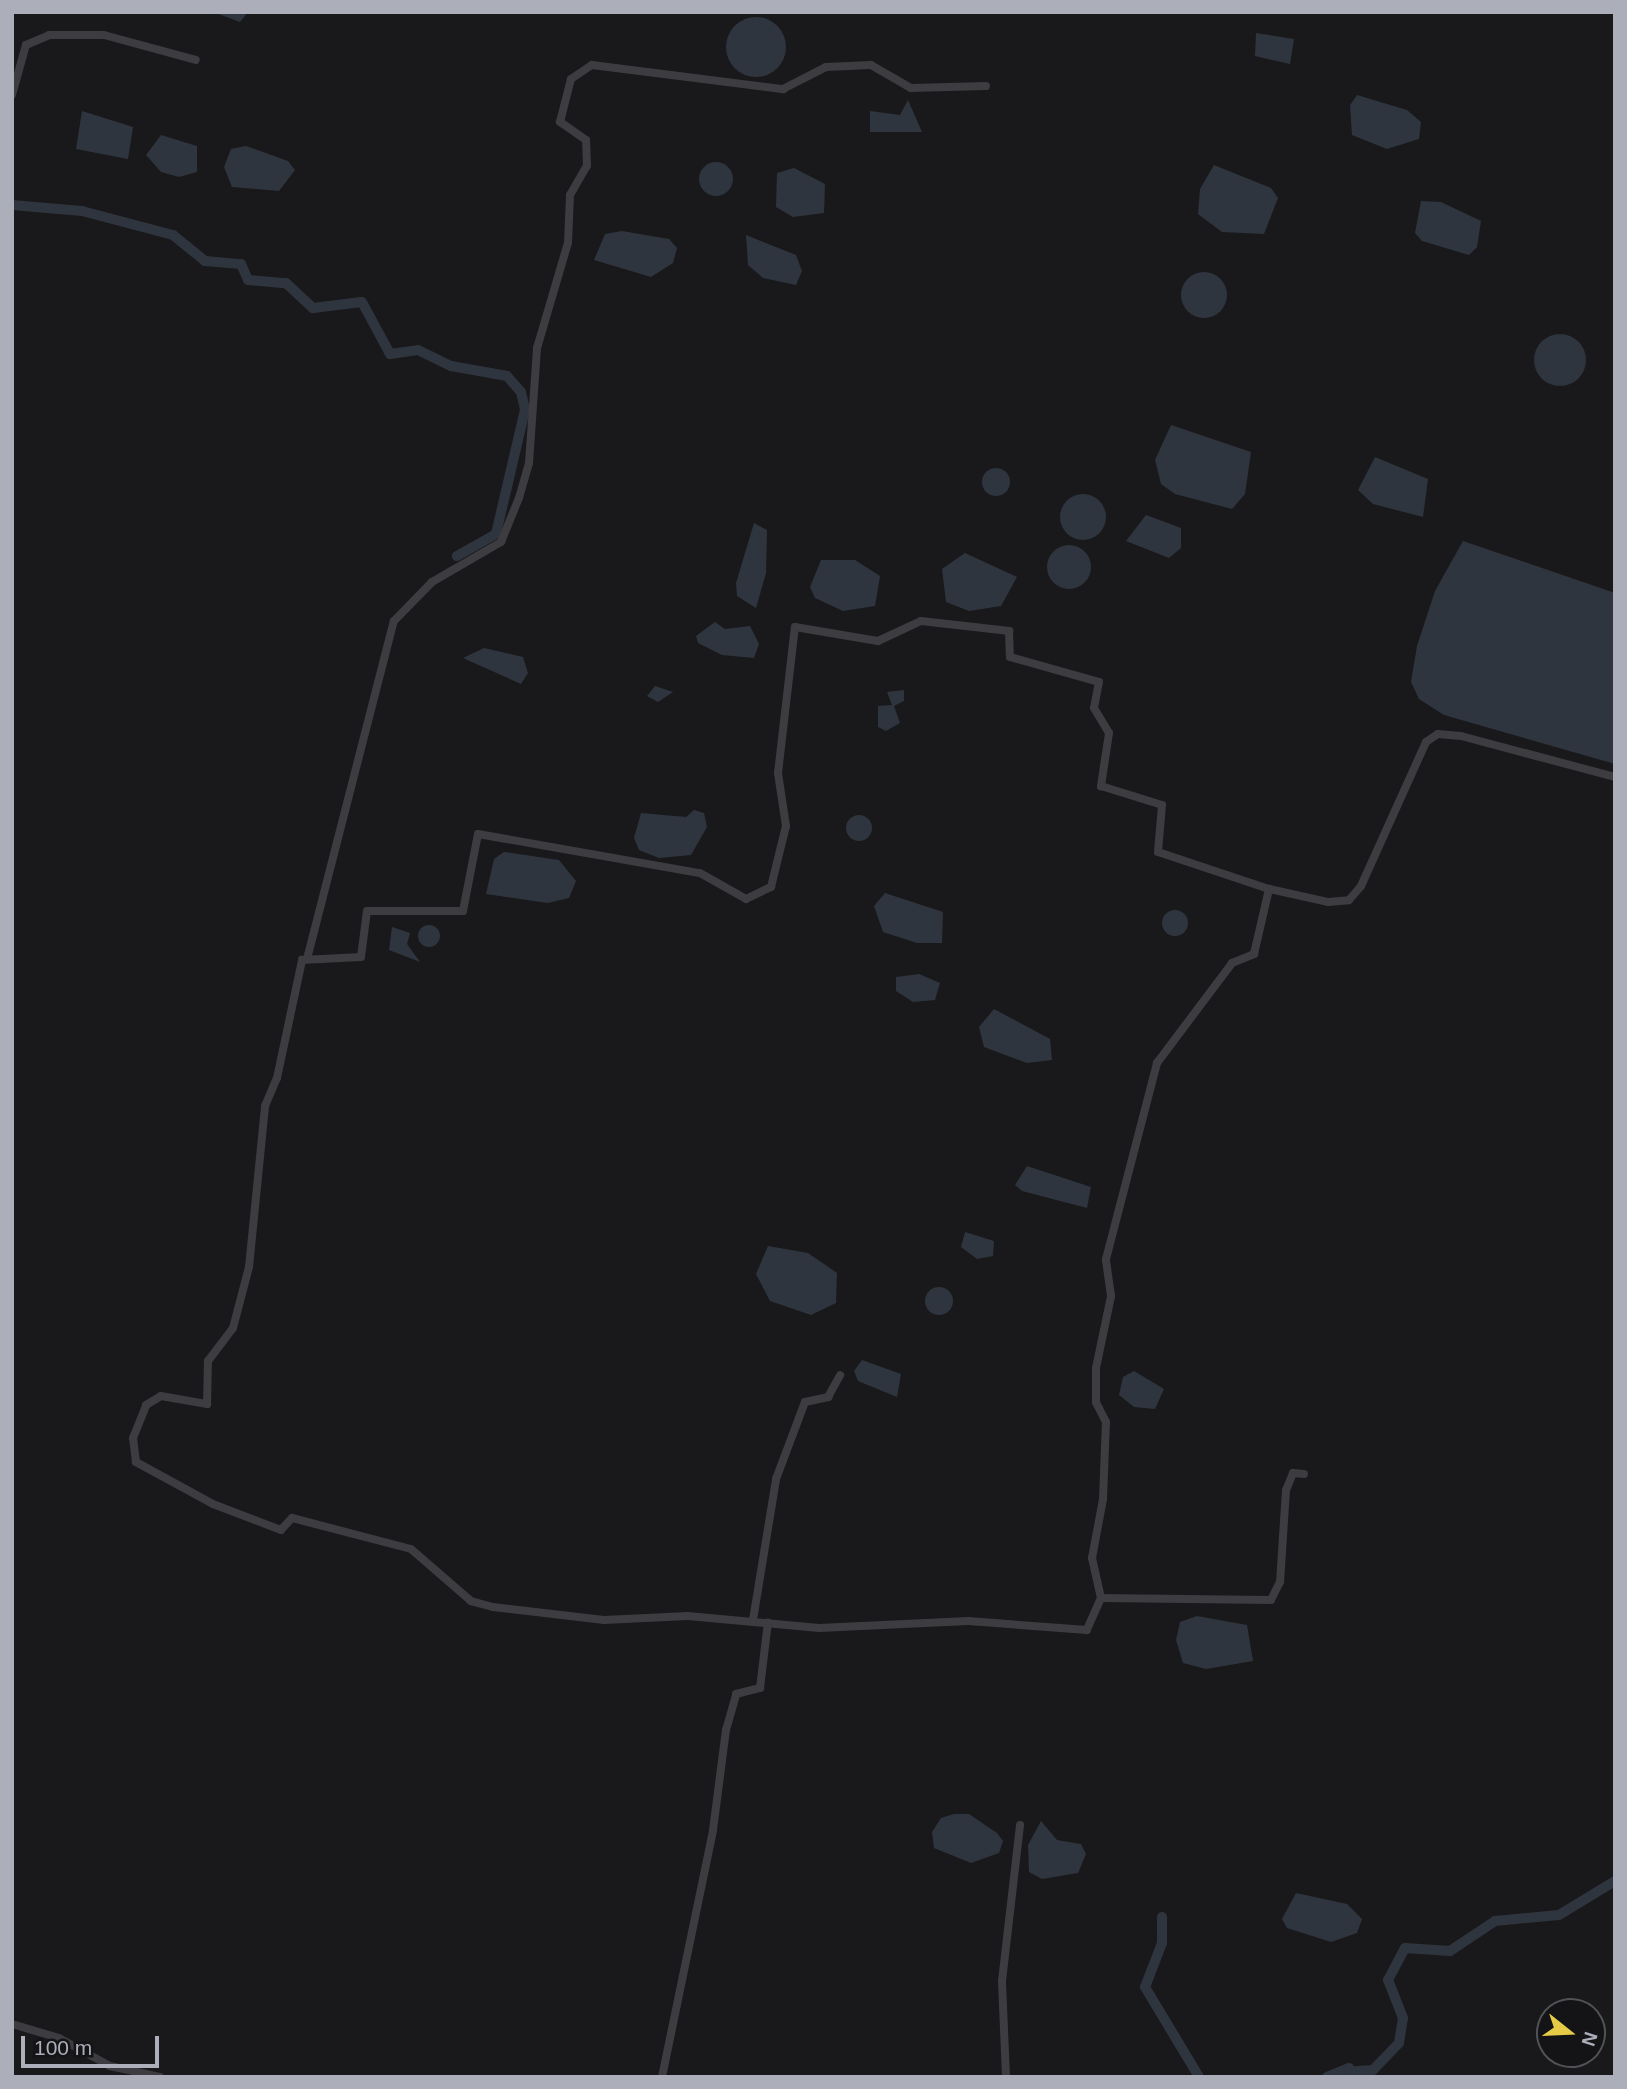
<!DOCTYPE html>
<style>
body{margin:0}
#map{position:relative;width:1627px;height:2089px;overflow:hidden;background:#19191b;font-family:Helvetica,sans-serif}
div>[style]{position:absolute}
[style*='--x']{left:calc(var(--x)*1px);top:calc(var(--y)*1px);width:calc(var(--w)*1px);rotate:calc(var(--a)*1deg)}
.water>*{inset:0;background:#2f353e}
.round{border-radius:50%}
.canal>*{height:10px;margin:-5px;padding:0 5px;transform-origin:5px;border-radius:5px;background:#2f353e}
.street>*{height:8px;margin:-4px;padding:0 4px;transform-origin:4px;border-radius:4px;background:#3c3c41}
span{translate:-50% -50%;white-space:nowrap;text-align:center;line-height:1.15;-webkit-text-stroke:5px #141416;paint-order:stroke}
.frame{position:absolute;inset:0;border:14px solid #acaeb9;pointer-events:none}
.north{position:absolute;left:1536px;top:1998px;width:70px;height:70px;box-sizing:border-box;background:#141416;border:2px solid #515257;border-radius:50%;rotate:108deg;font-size:19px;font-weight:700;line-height:28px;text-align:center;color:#acaeb9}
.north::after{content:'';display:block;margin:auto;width:24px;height:32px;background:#e6cb46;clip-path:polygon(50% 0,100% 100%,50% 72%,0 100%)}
.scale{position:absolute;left:21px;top:2036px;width:138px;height:32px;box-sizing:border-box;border:4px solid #acaeb9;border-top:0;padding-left:9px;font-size:21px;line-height:24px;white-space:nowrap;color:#acaeb9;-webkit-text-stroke:5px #141416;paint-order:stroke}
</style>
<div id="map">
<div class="water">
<i style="clip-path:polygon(213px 12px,248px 12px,240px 22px)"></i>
<i class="round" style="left:726px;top:17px;width:60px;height:60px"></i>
<i style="clip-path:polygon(1256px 33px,1294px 39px,1290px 64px,1255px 56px)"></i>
<i style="clip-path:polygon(1357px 95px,1407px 110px,1421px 122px,1419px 139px,1387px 149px,1352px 135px,1350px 105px)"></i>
<i style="clip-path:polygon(908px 100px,922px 132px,870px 132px,870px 111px,900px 115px)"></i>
<i style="clip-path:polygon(82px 111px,133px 127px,128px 159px,76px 149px)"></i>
<i style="clip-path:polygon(161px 135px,197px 146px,197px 172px,179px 177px,161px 172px,146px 155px)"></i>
<i style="clip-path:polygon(246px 146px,288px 161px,295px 170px,279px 191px,232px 187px,224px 167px,231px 149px)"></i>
<i class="round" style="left:699px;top:162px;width:34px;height:34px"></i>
<i style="clip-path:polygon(1214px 165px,1271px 188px,1278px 198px,1264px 234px,1222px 232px,1198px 214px,1200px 189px)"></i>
<i style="clip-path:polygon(794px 168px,825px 184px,824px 213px,793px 217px,776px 207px,777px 173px)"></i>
<i style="clip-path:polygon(1421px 201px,1441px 202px,1481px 221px,1477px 247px,1469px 255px,1422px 241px,1415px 233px)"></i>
<i style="clip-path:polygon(622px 231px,669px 239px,677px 248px,673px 263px,651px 277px,594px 260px,605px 234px)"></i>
<i style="clip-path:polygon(746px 235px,796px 255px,802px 271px,796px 285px,763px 278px,748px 265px)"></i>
<i class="round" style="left:1181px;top:272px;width:46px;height:46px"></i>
<i class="round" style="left:1534px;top:334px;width:52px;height:52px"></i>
<i style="clip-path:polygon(1171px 425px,1251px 452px,1245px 494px,1232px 509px,1175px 494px,1161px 484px,1155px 460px)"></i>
<i style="clip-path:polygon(1375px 457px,1428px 479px,1423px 517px,1373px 504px,1358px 490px)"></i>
<i class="round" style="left:982px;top:468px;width:28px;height:28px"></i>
<i class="round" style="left:1060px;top:494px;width:46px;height:46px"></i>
<i style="clip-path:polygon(1146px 515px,1181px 528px,1181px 548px,1169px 558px,1126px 541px)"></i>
<i style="clip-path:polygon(754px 523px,767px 530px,766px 573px,756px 608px,737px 596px,736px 583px)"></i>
<i style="clip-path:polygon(1463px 541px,1615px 593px,1615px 764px,1444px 715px,1419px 699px,1411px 682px,1417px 646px,1435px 591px)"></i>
<i class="round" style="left:1047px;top:545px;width:44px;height:44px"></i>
<i style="clip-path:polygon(965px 553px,1017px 577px,1001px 606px,969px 611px,946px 602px,942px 569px)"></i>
<i style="clip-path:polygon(821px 560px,855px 560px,880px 576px,875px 606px,843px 611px,815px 598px,810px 587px)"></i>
<i style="clip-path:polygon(715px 622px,725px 629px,750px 626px,759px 644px,754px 658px,722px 655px,698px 643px,696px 636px)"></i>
<i style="clip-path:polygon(484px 648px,523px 657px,528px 673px,521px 684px,463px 658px)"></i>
<i style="clip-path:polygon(655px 686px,673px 692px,658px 702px,647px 696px)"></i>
<i style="clip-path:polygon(904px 690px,904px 701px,894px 706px,900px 723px,886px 731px,878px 727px,878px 706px,892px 705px,887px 692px)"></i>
<i style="clip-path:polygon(694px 810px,704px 813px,707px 827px,691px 855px,659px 858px,639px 850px,634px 838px,641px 813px,686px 817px)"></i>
<i class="round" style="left:846px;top:815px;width:26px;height:26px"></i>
<i style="clip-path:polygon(504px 852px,559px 860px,576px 881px,569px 898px,548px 903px,486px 894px,494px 859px)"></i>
<i style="clip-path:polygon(885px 893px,943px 912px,942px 943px,917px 943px,883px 932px,874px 906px)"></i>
<i class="round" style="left:1162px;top:910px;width:26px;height:26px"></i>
<i class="round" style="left:418px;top:925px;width:22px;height:22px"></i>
<i style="clip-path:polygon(392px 927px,410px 933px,407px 944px,420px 962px,389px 950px)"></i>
<i style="clip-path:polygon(919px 974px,940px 983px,935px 1000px,913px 1002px,896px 991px,896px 977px)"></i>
<i style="clip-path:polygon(994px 1009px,1050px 1039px,1052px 1060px,1027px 1063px,984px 1047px,979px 1027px)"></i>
<i style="clip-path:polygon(1027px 1166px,1091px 1187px,1087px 1208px,1022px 1191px,1015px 1185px)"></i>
<i style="clip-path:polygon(965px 1232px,994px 1241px,993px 1256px,977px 1259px,961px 1247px)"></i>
<i style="clip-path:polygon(768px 1246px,808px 1253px,837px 1273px,836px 1303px,811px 1315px,770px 1301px,756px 1274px)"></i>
<i class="round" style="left:925px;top:1287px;width:28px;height:28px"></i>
<i style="clip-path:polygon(862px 1360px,901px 1374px,897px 1397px,858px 1381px,854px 1371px)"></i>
<i style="clip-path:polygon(1134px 1371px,1164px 1389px,1155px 1409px,1134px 1407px,1119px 1395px,1123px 1377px)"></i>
<i style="clip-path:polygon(1197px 1616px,1247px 1625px,1253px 1661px,1206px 1669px,1183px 1663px,1176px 1640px,1180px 1622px)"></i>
<i style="clip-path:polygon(954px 1814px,969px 1814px,997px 1833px,1003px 1841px,999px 1853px,971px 1863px,934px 1848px,932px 1832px,941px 1818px)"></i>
<i style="clip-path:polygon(1041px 1821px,1057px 1840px,1081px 1844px,1086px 1854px,1078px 1873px,1042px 1879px,1029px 1872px,1028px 1845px)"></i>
<i style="clip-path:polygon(1296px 1893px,1347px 1904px,1362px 1919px,1357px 1933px,1331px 1942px,1287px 1928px,1282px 1919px)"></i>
</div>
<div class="canal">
<i style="--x:12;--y:205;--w:70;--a:4.9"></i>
<i style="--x:82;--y:211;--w:94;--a:14.8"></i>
<i style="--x:173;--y:235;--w:41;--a:39.1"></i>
<i style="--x:205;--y:261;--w:36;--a:5"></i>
<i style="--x:241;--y:264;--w:17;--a:66"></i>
<i style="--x:248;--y:280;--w:38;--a:5"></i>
<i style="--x:286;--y:283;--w:37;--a:43"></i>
<i style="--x:313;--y:308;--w:49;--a:-7"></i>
<i style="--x:362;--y:302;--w:59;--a:61.7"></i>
<i style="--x:390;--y:354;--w:28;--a:-8"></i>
<i style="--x:418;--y:350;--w:37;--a:26"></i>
<i style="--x:451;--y:366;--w:57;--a:10.1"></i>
<i style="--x:507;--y:376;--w:21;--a:49"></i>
<i style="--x:521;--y:392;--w:18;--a:77"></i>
<i style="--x:525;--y:410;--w:127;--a:103.2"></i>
<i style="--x:496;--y:534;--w:45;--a:150.6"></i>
<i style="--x:1162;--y:1917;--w:26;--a:90"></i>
<i style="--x:1162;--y:1943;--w:47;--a:111.1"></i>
<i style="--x:1145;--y:1987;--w:105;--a:59"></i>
<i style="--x:1343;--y:2072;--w:30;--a:-4"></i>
<i style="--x:1373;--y:2070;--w:37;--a:-46"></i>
<i style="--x:1399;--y:2043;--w:25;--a:-81"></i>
<i style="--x:1403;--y:2018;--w:41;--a:-111.5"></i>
<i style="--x:1388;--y:1980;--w:36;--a:-62"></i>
<i style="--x:1405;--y:1948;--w:45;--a:3.8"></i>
<i style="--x:1450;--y:1951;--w:54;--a:-33.7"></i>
<i style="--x:1495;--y:1921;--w:64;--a:-5.4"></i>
<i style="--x:1559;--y:1915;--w:66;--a:-31.3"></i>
<i style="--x:1327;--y:2077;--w:24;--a:-22"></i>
</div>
<div class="street">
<i style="--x:12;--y:95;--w:52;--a:-74.4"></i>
<i style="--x:26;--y:45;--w:25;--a:-23"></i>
<i style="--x:49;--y:35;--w:55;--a:0"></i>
<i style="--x:104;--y:35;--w:95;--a:15.2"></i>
<i style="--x:307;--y:959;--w:349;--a:-75.6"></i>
<i style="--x:394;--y:621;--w:54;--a:-45.7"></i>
<i style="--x:432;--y:582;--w:80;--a:-30.1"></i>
<i style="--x:501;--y:542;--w:48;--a:-67.8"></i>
<i style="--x:519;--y:498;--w:36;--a:-74"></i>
<i style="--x:529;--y:463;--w:115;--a:-86"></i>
<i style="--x:537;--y:348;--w:109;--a:-73.6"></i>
<i style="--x:568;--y:243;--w:48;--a:-87.6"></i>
<i style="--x:570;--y:195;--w:34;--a:-60"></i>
<i style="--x:587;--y:166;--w:26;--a:-92"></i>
<i style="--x:586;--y:140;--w:32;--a:-145"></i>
<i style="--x:560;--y:122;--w:44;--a:-75.7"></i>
<i style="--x:571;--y:79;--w:25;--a:-34"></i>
<i style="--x:592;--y:65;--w:193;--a:7.2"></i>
<i style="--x:783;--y:89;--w:48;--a:-27.1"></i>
<i style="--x:826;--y:67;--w:45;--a:-2.5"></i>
<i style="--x:871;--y:65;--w:46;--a:29.9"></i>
<i style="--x:911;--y:88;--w:75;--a:-1.5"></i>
<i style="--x:1304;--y:1474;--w:11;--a:-175"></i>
<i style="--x:1293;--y:1473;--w:18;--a:112"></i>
<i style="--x:1286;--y:1490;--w:92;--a:93.7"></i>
<i style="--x:1280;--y:1582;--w:20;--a:117"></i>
<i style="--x:1271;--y:1600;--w:170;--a:-179.3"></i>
<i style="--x:1101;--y:1598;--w:41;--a:-102.7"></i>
<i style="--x:1092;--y:1558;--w:60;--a:-79.4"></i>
<i style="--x:1103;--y:1499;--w:77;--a:-87.8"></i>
<i style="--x:1106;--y:1422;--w:22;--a:-117"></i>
<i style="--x:1096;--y:1402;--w:34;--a:-90"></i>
<i style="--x:1096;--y:1368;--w:74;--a:-78.2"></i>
<i style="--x:1111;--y:1296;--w:37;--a:-98"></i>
<i style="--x:1106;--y:1259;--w:203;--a:-75.4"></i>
<i style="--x:1157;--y:1063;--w:125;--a:-53.1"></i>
<i style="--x:1232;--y:963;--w:24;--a:-22"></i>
<i style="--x:1254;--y:954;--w:67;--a:-77"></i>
<i style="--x:1269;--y:889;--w:60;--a:12.4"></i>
<i style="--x:1328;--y:902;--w:21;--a:-5"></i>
<i style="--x:1349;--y:900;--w:18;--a:-49"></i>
<i style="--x:1361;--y:886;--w:158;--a:-65.7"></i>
<i style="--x:1426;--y:742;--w:14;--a:-34"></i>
<i style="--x:1438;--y:734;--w:23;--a:5"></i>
<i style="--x:1461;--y:736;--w:159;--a:14.9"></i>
<i style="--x:1101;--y:1598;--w:35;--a:114"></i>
<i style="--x:1087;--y:1630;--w:119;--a:-175.7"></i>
<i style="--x:968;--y:1621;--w:149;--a:177.3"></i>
<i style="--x:819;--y:1628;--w:132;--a:-174.8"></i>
<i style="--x:688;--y:1616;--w:84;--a:177.3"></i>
<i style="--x:604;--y:1620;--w:112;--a:-173.3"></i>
<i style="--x:493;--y:1607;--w:23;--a:-165"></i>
<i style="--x:471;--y:1601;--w:79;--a:-139.1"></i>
<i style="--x:411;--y:1549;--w:123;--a:-165.4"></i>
<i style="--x:292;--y:1518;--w:16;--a:133"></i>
<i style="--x:281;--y:1530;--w:73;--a:-159.1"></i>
<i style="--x:213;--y:1504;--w:88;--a:-151.4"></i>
<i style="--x:136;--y:1462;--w:24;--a:-97"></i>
<i style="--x:133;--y:1438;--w:35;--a:-68"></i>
<i style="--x:146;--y:1405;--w:17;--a:-31"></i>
<i style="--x:161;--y:1396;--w:47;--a:9.9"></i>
<i style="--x:207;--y:1404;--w:43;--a:-88.7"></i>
<i style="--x:208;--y:1361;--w:41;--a:-52.9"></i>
<i style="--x:233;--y:1328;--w:63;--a:-75.3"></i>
<i style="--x:249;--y:1267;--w:162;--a:-84.3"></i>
<i style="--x:265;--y:1106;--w:30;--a:-67"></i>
<i style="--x:277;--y:1078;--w:121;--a:-78"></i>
<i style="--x:302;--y:960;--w:59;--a:-2.9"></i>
<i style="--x:361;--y:957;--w:46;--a:-82.6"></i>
<i style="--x:367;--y:911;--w:96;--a:0"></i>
<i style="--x:463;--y:911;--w:78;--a:-79"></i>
<i style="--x:478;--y:834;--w:225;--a:10"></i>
<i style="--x:700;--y:873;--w:53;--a:29.5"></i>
<i style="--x:746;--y:899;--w:28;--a:-26"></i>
<i style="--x:771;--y:887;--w:63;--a:-76.2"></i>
<i style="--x:786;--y:826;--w:54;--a:-98.6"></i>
<i style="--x:778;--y:773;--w:147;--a:-83.4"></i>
<i style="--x:795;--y:627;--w:84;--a:9.6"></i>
<i style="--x:878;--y:641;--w:47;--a:-24.9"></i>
<i style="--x:921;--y:621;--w:89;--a:6.5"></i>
<i style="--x:1009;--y:631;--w:26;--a:88"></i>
<i style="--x:1010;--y:657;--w:92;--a:15.7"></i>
<i style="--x:1099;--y:682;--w:26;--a:101"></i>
<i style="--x:1094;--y:708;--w:29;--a:59"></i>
<i style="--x:1109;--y:733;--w:54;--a:98.6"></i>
<i style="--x:1101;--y:786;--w:64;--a:17.3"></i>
<i style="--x:1162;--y:805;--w:47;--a:94.9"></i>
<i style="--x:1158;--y:852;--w:117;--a:18.4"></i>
<i style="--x:753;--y:1620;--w:143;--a:-80.7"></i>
<i style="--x:776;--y:1479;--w:82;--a:-69.4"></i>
<i style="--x:805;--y:1402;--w:24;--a:-12"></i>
<i style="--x:828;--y:1397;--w:25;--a:-61"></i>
<i style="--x:12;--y:2024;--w:49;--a:16.6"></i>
<i style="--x:59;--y:2038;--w:58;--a:28.8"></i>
<i style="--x:110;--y:2066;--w:51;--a:12.4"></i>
<i style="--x:662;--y:2077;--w:252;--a:-78.3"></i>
<i style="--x:713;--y:1830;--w:101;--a:-82.6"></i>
<i style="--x:726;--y:1730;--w:37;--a:-74"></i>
<i style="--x:736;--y:1694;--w:25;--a:-14"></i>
<i style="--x:760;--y:1688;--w:66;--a:-83.1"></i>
<i style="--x:1006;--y:2077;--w:96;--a:-92.4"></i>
<i style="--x:1002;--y:1981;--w:157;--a:-83.4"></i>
</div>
<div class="frame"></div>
<div class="north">N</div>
<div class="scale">100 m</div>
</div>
